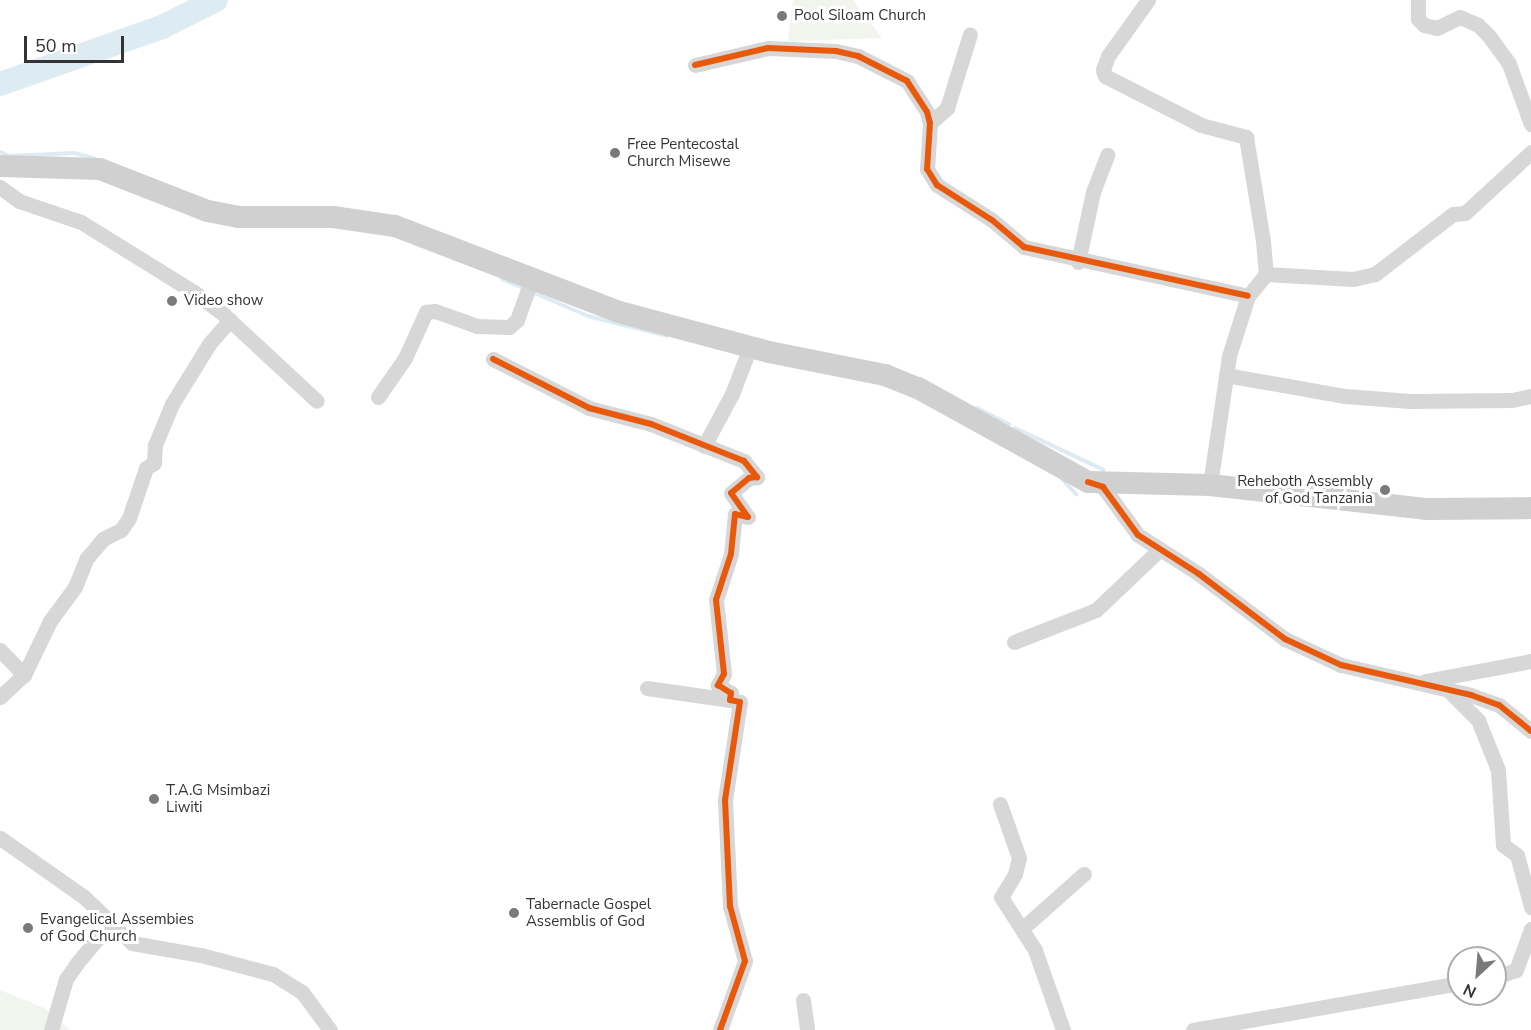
<!DOCTYPE html>
<style>
body{margin:0}
#map{position:relative;width:1531px;height:1030px;overflow:hidden;background:#fff;font-family:"Nunito Sans",sans-serif}
div>[style]{position:absolute}
[style*='--x']{left:calc(var(--x)*1px);top:calc(var(--y)*1px);width:calc(var(--w)*1px);rotate:calc(var(--a)*1deg)}
.green>*{inset:0;background:#f1f5ed}
.stream>*{height:4px;margin:-2px;padding:0 2px;transform-origin:2px;border-radius:2px;background:#ddebf3}
.river>*{height:24px;margin:-12px;padding:0 12px;transform-origin:12px;border-radius:12px;background:#ddebf3}
.street>*{height:15px;margin:-7.5px;padding:0 7.5px;transform-origin:7.5px;border-radius:7.5px;background:#d7d7d7}
.secondary>*{height:22px;margin:-11px;padding:0 11px;transform-origin:11px;border-radius:11px;background:#d0d0d0}
.cycleway>*{height:6px;margin:-3px;padding:0 3px;transform-origin:3px;border-radius:3px;background:#e8590c}
.dots>*{width:16px;height:16px;translate:-50% -50%;box-sizing:border-box;border:3px solid #fff;border-radius:50%}
span{translate:-50% -50%;white-space:nowrap;text-align:center;line-height:1.15;-webkit-text-stroke:6px #fff;paint-order:stroke}
.poi-label{font-size:15px;color:#333}
.left{translate:0 -50%;text-align:left}
.right{translate:-100% -50%;text-align:right}
.north{position:absolute;left:1447px;top:946px;width:60px;height:60px;box-sizing:border-box;background:#fff;border:2px solid #adadad;border-radius:50%;rotate:206deg;font-size:16px;font-weight:700;line-height:24px;text-align:center;color:#333}
.north::after{content:'';display:block;margin:auto;width:21px;height:27px;background:#7a7a7a;clip-path:polygon(50% 0,100% 100%,50% 72%,0 100%)}
.scale{position:absolute;left:24px;top:36px;width:100px;height:27px;box-sizing:border-box;border:3px solid #333;border-top:0;padding-left:8px;font-size:18px;line-height:21px;white-space:nowrap;color:#333;-webkit-text-stroke:4px #fff;paint-order:stroke}
</style>
<div id="map">
<div class="green">
<i style="clip-path:polygon(793px 0,853px 0,882px 38px,788px 41px)"></i>
<i style="clip-path:polygon(0 990px,44px 1008px,70px 1030px,0 1030px)"></i>
</div>
<div class="stream">
<i style="--x:0;--y:152;--w:11;--a:22"></i>
<i style="--x:10;--y:156;--w:64;--a:-2.7"></i>
<i style="--x:74;--y:153;--w:21;--a:14"></i>
<i style="--x:502;--y:279;--w:25;--a:23"></i>
<i style="--x:532;--y:292;--w:61;--a:23.2"></i>
<i style="--x:588;--y:316;--w:81;--a:14.2"></i>
<i style="--x:977;--y:408;--w:36;--a:27"></i>
<i style="--x:1015;--y:428;--w:98;--a:25.3"></i>
<i style="--x:1062;--y:479;--w:21;--a:47"></i>
</div>
<div class="river">
<i style="--x:0;--y:84;--w:172;--a:-19.4"></i>
<i style="--x:162;--y:27;--w:60;--a:-26.6"></i>
</div>
<div class="street">
<i style="--x:1148;--y:0;--w:69;--a:125.5"></i>
<i style="--x:1108;--y:56;--w:15;--a:110"></i>
<i style="--x:1103;--y:70;--w:6;--a:72"></i>
<i style="--x:1105;--y:76;--w:108;--a:27"></i>
<i style="--x:1201;--y:125;--w:47;--a:14.9"></i>
<i style="--x:1246;--y:137;--w:105;--a:80.7"></i>
<i style="--x:1263;--y:241;--w:33;--a:85"></i>
<i style="--x:1266;--y:274;--w:28;--a:129"></i>
<i style="--x:1248;--y:296;--w:63;--a:107.6"></i>
<i style="--x:1229;--y:356;--w:130;--a:98.4"></i>
<i style="--x:1418;--y:0;--w:19;--a:90"></i>
<i style="--x:1418;--y:19;--w:8;--a:45"></i>
<i style="--x:1424;--y:25;--w:13;--a:13"></i>
<i style="--x:1437;--y:28;--w:25;--a:-26"></i>
<i style="--x:1460;--y:17;--w:20;--a:24"></i>
<i style="--x:1478;--y:25;--w:16;--a:45"></i>
<i style="--x:1489;--y:36;--w:34;--a:54"></i>
<i style="--x:1509;--y:64;--w:64;--a:69.9"></i>
<i style="--x:695;--y:65;--w:75;--a:-13.1"></i>
<i style="--x:768;--y:48;--w:68;--a:2.5"></i>
<i style="--x:836;--y:51;--w:23;--a:13"></i>
<i style="--x:858;--y:56;--w:55;--a:27"></i>
<i style="--x:907;--y:81;--w:37;--a:57"></i>
<i style="--x:927;--y:112;--w:11;--a:75"></i>
<i style="--x:930;--y:123;--w:46;--a:93.7"></i>
<i style="--x:927;--y:169;--w:19;--a:58"></i>
<i style="--x:937;--y:185;--w:65;--a:32.5"></i>
<i style="--x:992;--y:220;--w:42;--a:40.2"></i>
<i style="--x:1024;--y:247;--w:229;--a:12.3"></i>
<i style="--x:930;--y:123;--w:23;--a:-41"></i>
<i style="--x:947;--y:108;--w:77;--a:-72.7"></i>
<i style="--x:0;--y:187;--w:24;--a:36"></i>
<i style="--x:19;--y:201;--w:65;--a:18.7"></i>
<i style="--x:81;--y:222;--w:133;--a:31.8"></i>
<i style="--x:194;--y:292;--w:35;--a:37"></i>
<i style="--x:222;--y:313;--w:129;--a:42.8"></i>
<i style="--x:1078;--y:262;--w:72;--a:-77.9"></i>
<i style="--x:1093;--y:192;--w:40;--a:-69"></i>
<i style="--x:1266;--y:274;--w:87;--a:3.3"></i>
<i style="--x:1353;--y:279;--w:23;--a:-13"></i>
<i style="--x:1375;--y:274;--w:98;--a:-37.6"></i>
<i style="--x:1453;--y:214;--w:12;--a:-5"></i>
<i style="--x:1465;--y:213;--w:90;--a:-42.7"></i>
<i style="--x:493;--y:359;--w:108;--a:27"></i>
<i style="--x:589;--y:408;--w:64;--a:14.5"></i>
<i style="--x:651;--y:424;--w:100;--a:21.7"></i>
<i style="--x:744;--y:461;--w:21;--a:51"></i>
<i style="--x:757;--y:477;--w:8;--a:173"></i>
<i style="--x:749;--y:478;--w:23;--a:140"></i>
<i style="--x:731;--y:493;--w:29;--a:55"></i>
<i style="--x:748;--y:517;--w:13;--a:-167"></i>
<i style="--x:735;--y:514;--w:40;--a:95.7"></i>
<i style="--x:731;--y:554;--w:48;--a:108.1"></i>
<i style="--x:716;--y:600;--w:74;--a:83.8"></i>
<i style="--x:724;--y:674;--w:13;--a:119"></i>
<i style="--x:718;--y:685;--w:15;--a:32"></i>
<i style="--x:731;--y:693;--w:7;--a:98"></i>
<i style="--x:730;--y:700;--w:10;--a:11"></i>
<i style="--x:740;--y:702;--w:99;--a:98.7"></i>
<i style="--x:725;--y:800;--w:106;--a:87.3"></i>
<i style="--x:730;--y:906;--w:57;--a:74.7"></i>
<i style="--x:745;--y:961;--w:73;--a:109.9"></i>
<i style="--x:1226;--y:375;--w:121;--a:10"></i>
<i style="--x:1345;--y:396;--w:65;--a:4.4"></i>
<i style="--x:1410;--y:401;--w:102;--a:-0.6"></i>
<i style="--x:1512;--y:400;--w:19;--a:-12"></i>
<i style="--x:378;--y:397;--w:47;--a:-55.3"></i>
<i style="--x:405;--y:358;--w:51;--a:-65.5"></i>
<i style="--x:426;--y:312;--w:9;--a:-6"></i>
<i style="--x:435;--y:311;--w:45;--a:19.7"></i>
<i style="--x:477;--y:326;--w:32;--a:2"></i>
<i style="--x:509;--y:327;--w:11;--a:-41"></i>
<i style="--x:517;--y:320;--w:41;--a:-70.3"></i>
<i style="--x:704;--y:446;--w:59;--a:-61.7"></i>
<i style="--x:732;--y:394;--w:50;--a:-69"></i>
<i style="--x:1093;--y:484;--w:10;--a:17"></i>
<i style="--x:1103;--y:487;--w:59;--a:53.9"></i>
<i style="--x:1138;--y:535;--w:72;--a:32.6"></i>
<i style="--x:1199;--y:574;--w:108;--a:37.1"></i>
<i style="--x:1285;--y:639;--w:62;--a:24.9"></i>
<i style="--x:1341;--y:665;--w:133;--a:13"></i>
<i style="--x:1471;--y:695;--w:30;--a:20"></i>
<i style="--x:1499;--y:705;--w:41;--a:39.1"></i>
<i style="--x:1014;--y:642;--w:88;--a:-21.3"></i>
<i style="--x:1096;--y:610;--w:87;--a:-43.6"></i>
<i style="--x:0;--y:650;--w:35;--a:46"></i>
<i style="--x:1425;--y:681;--w:108;--a:-10.7"></i>
<i style="--x:647;--y:688;--w:84;--a:8.2"></i>
<i style="--x:1449;--y:691;--w:41;--a:45"></i>
<i style="--x:1478;--y:720;--w:54;--a:68.2"></i>
<i style="--x:1498;--y:770;--w:75;--a:86.2"></i>
<i style="--x:1503;--y:845;--w:17;--a:36"></i>
<i style="--x:1517;--y:855;--w:54;--a:74.9"></i>
<i style="--x:0;--y:697;--w:33;--a:-43"></i>
<i style="--x:24;--y:675;--w:60;--a:-64.3"></i>
<i style="--x:50;--y:621;--w:42;--a:-53.7"></i>
<i style="--x:75;--y:587;--w:31;--a:-68"></i>
<i style="--x:87;--y:558;--w:25;--a:-50"></i>
<i style="--x:103;--y:539;--w:20;--a:-27"></i>
<i style="--x:121;--y:530;--w:14;--a:-56"></i>
<i style="--x:129;--y:518;--w:53;--a:-71.2"></i>
<i style="--x:146;--y:468;--w:9;--a:-32"></i>
<i style="--x:154;--y:463;--w:18;--a:-87"></i>
<i style="--x:155;--y:445;--w:44;--a:-67.5"></i>
<i style="--x:172;--y:404;--w:70;--a:-58.3"></i>
<i style="--x:209;--y:344;--w:32;--a:-49"></i>
<i style="--x:1000;--y:804;--w:57;--a:70.6"></i>
<i style="--x:1019;--y:858;--w:16;--a:104"></i>
<i style="--x:1015;--y:874;--w:27;--a:121"></i>
<i style="--x:1001;--y:897;--w:63;--a:57.3"></i>
<i style="--x:1035;--y:950;--w:85;--a:70.7"></i>
<i style="--x:0;--y:838;--w:103;--a:35.1"></i>
<i style="--x:84;--y:897;--w:66;--a:43.8"></i>
<i style="--x:132;--y:943;--w:70;--a:9.9"></i>
<i style="--x:201;--y:955;--w:74;--a:14.8"></i>
<i style="--x:273;--y:974;--w:34;--a:32"></i>
<i style="--x:302;--y:992;--w:47;--a:53.6"></i>
<i style="--x:1024;--y:927;--w:80;--a:-41.5"></i>
<i style="--x:1495;--y:977;--w:22;--a:-18"></i>
<i style="--x:1516;--y:970;--w:44;--a:-69.9"></i>
<i style="--x:803;--y:1000;--w:30;--a:82"></i>
<i style="--x:51;--y:1030;--w:53;--a:-73.6"></i>
<i style="--x:66;--y:979;--w:19;--a:-55"></i>
<i style="--x:77;--y:963;--w:40;--a:-50"></i>
<i style="--x:103;--y:932;--w:15;--a:-4"></i>
<i style="--x:1193;--y:1030;--w:270;--a:-10"></i>
</div>
<div class="secondary">
<i style="--x:0;--y:166;--w:100;--a:1.7"></i>
<i style="--x:100;--y:169;--w:116;--a:21.3"></i>
<i style="--x:208;--y:211;--w:31;--a:11"></i>
<i style="--x:238;--y:217;--w:95;--a:0"></i>
<i style="--x:333;--y:217;--w:63;--a:8.3"></i>
<i style="--x:395;--y:226;--w:240;--a:21"></i>
<i style="--x:619;--y:312;--w:155;--a:14.9"></i>
<i style="--x:769;--y:352;--w:118;--a:11.2"></i>
<i style="--x:885;--y:375;--w:35;--a:22"></i>
<i style="--x:918;--y:388;--w:194;--a:28.9"></i>
<i style="--x:1088;--y:482;--w:122;--a:1.4"></i>
<i style="--x:1210;--y:485;--w:217;--a:6.3"></i>
<i style="--x:1426;--y:509;--w:105;--a:-0.5"></i>
</div>
<div class="cycleway">
<i style="--x:695;--y:65;--w:75;--a:-13.1"></i>
<i style="--x:768;--y:48;--w:68;--a:2.5"></i>
<i style="--x:836;--y:51;--w:23;--a:13"></i>
<i style="--x:858;--y:56;--w:55;--a:27"></i>
<i style="--x:907;--y:81;--w:37;--a:57"></i>
<i style="--x:927;--y:112;--w:11;--a:75"></i>
<i style="--x:930;--y:123;--w:46;--a:93.7"></i>
<i style="--x:927;--y:169;--w:19;--a:58"></i>
<i style="--x:937;--y:185;--w:65;--a:32.5"></i>
<i style="--x:992;--y:220;--w:42;--a:40.2"></i>
<i style="--x:1024;--y:247;--w:229;--a:12.3"></i>
<i style="--x:493;--y:359;--w:108;--a:27"></i>
<i style="--x:589;--y:408;--w:64;--a:14.5"></i>
<i style="--x:651;--y:424;--w:100;--a:21.7"></i>
<i style="--x:744;--y:461;--w:21;--a:51"></i>
<i style="--x:757;--y:477;--w:8;--a:173"></i>
<i style="--x:749;--y:478;--w:23;--a:140"></i>
<i style="--x:731;--y:493;--w:29;--a:55"></i>
<i style="--x:748;--y:517;--w:13;--a:-167"></i>
<i style="--x:735;--y:514;--w:40;--a:95.7"></i>
<i style="--x:731;--y:554;--w:48;--a:108.1"></i>
<i style="--x:716;--y:600;--w:74;--a:83.8"></i>
<i style="--x:724;--y:674;--w:13;--a:119"></i>
<i style="--x:718;--y:685;--w:15;--a:32"></i>
<i style="--x:731;--y:693;--w:7;--a:98"></i>
<i style="--x:730;--y:700;--w:10;--a:11"></i>
<i style="--x:740;--y:702;--w:99;--a:98.7"></i>
<i style="--x:725;--y:800;--w:106;--a:87.3"></i>
<i style="--x:730;--y:906;--w:57;--a:74.7"></i>
<i style="--x:745;--y:961;--w:73;--a:109.9"></i>
<i style="--x:1088;--y:482;--w:16;--a:18"></i>
<i style="--x:1103;--y:487;--w:59;--a:53.9"></i>
<i style="--x:1138;--y:535;--w:72;--a:32.6"></i>
<i style="--x:1199;--y:574;--w:108;--a:37.1"></i>
<i style="--x:1285;--y:639;--w:62;--a:24.9"></i>
<i style="--x:1341;--y:665;--w:133;--a:13"></i>
<i style="--x:1471;--y:695;--w:30;--a:20"></i>
<i style="--x:1499;--y:705;--w:41;--a:39.1"></i>
</div>
<div class="dots">
<i style="left:782px;top:16px;background:#7a7a7a"></i>
<i style="left:615px;top:153px;background:#7a7a7a"></i>
<i style="left:172px;top:301px;background:#7a7a7a"></i>
<i style="left:1385px;top:490px;background:#7a7a7a"></i>
<i style="left:154px;top:799px;background:#7a7a7a"></i>
<i style="left:514px;top:913px;background:#7a7a7a"></i>
<i style="left:28px;top:928px;background:#7a7a7a"></i>
</div>
<div class="poi-label">
<span class="left" style="left:794px;top:16px">Pool Siloam Church</span>
<span class="left" style="left:627px;top:153px">Free Pentecostal<br>Church Misewe</span>
<span class="left" style="left:184px;top:301px">Video show</span>
<span class="right" style="left:1373px;top:490px">Reheboth Assembly<br>of God Tanzania</span>
<span class="left" style="left:166px;top:799px">T.A.G Msimbazi<br>Liwiti</span>
<span class="left" style="left:526px;top:913px">Tabernacle Gospel<br>Assemblis of God</span>
<span class="left" style="left:40px;top:928px">Evangelical Assembies<br>of God Church</span>
</div>
<div class="north">N</div>
<div class="scale">50 m</div>
</div>
